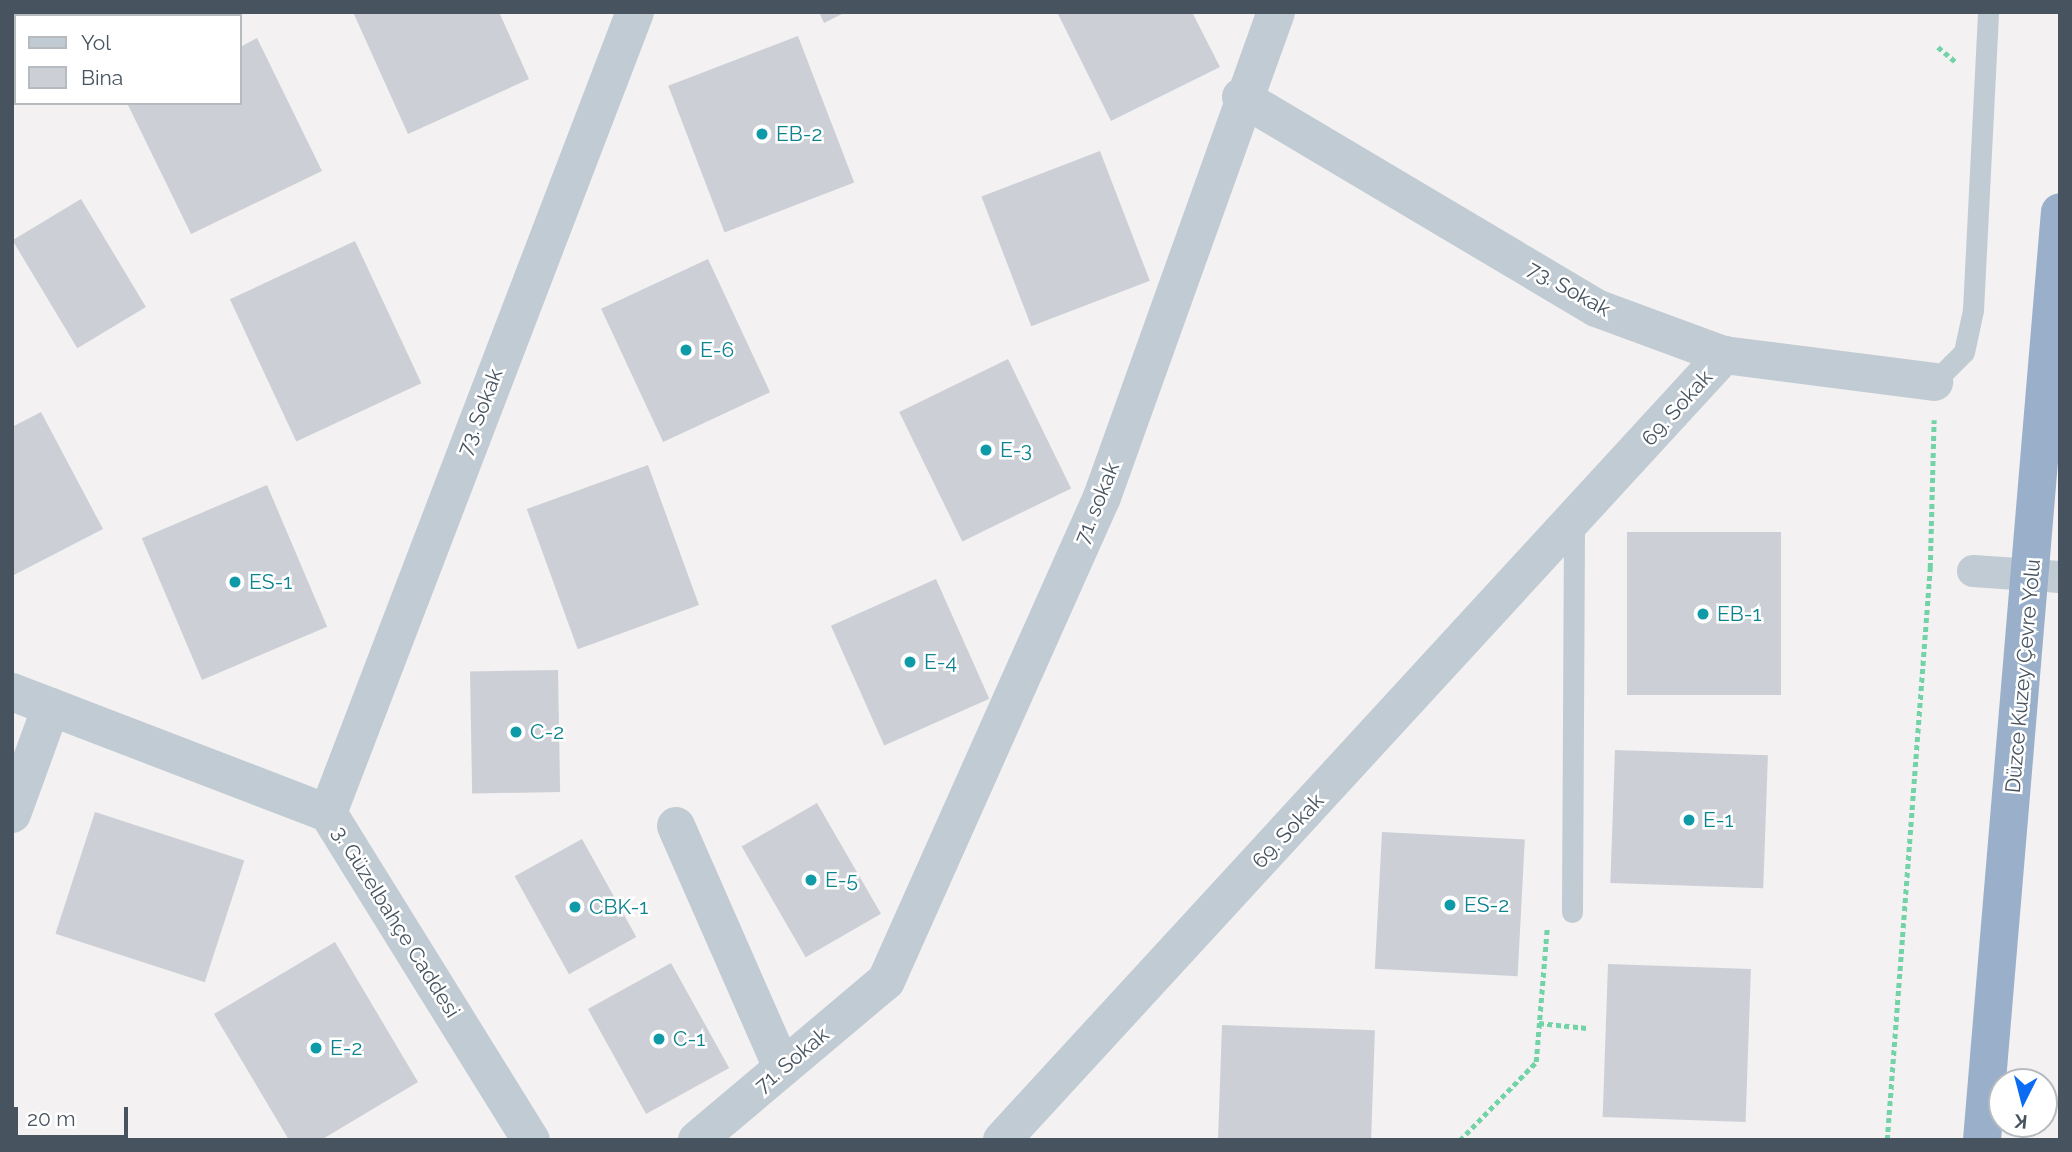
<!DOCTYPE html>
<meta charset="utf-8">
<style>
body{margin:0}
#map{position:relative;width:2072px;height:1152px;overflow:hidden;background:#f3f1f1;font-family:Raleway,sans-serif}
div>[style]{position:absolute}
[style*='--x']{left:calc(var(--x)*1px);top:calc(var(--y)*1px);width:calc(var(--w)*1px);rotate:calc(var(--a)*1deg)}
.building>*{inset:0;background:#ccd0d6;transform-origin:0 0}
.path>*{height:4.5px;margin-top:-2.25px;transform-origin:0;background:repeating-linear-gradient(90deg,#72d4a6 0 5px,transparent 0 8.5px)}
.service>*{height:21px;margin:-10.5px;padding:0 10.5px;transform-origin:10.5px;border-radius:10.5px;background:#c1cbd3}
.pedestrian>*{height:32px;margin:-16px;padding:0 16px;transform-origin:16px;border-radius:16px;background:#c1cbd3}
.minor>*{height:38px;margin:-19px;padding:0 19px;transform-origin:19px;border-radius:19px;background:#c1cbd3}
.tertiary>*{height:38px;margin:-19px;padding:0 19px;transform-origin:19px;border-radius:19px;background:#c1cbd3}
.trunk>*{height:38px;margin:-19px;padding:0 19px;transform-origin:19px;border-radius:19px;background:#9ab0ca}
.dots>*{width:19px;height:19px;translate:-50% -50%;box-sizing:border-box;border:4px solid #fff;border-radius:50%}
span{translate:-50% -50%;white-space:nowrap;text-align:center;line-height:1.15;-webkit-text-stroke:5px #fff;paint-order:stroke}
.culture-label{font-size:21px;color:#0d838f}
.left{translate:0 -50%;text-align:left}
.street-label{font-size:21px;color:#475460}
.frame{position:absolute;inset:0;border:14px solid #475460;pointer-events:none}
.legend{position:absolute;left:14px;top:14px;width:228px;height:91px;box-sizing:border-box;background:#fff;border:2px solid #b5bbbf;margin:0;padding:9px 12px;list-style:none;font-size:21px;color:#475460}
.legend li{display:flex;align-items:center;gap:14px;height:35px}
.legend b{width:35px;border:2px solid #b5bbbf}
.north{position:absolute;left:1988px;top:1068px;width:70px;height:70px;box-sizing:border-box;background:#fff;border:2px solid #b5bbbf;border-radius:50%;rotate:186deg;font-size:19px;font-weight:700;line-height:28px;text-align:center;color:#475460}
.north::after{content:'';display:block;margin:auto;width:24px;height:32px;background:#0b6bf3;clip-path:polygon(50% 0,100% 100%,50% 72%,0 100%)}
.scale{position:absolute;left:14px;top:1107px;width:114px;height:32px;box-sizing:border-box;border:4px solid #475460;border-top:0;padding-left:9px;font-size:21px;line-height:24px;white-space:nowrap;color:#475460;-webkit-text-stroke:5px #fff;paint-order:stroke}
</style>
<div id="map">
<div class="building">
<i style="clip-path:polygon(353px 12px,499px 12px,529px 79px,408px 134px)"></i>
<i style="clip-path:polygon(819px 12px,846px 12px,824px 23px)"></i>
<i style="clip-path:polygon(1057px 12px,1192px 12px,1220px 67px,1111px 121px)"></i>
<i style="left:798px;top:36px;width:157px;height:139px;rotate:69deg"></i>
<i style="clip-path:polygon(257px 38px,322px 171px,191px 234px,127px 103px,240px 103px,240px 47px)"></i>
<i style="left:1100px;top:151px;width:139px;height:127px;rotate:69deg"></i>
<i style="left:81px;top:199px;width:126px;height:80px;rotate:59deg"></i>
<i style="left:355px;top:241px;width:157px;height:138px;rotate:65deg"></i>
<i style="left:708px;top:259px;width:147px;height:118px;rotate:65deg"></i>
<i style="left:1008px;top:359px;width:144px;height:121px;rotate:64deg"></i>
<i style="clip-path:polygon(41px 412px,103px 529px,12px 576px,12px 427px)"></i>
<i style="left:648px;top:465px;width:149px;height:129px;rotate:70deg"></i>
<i style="left:267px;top:485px;width:154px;height:136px;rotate:67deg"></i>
<i style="left:1627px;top:532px;width:154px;height:163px"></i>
<i style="left:936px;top:579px;width:131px;height:115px;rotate:66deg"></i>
<i style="left:558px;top:670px;width:122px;height:88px;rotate:89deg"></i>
<i style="left:1615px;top:750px;width:153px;height:133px;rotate:2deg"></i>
<i style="left:817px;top:803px;width:128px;height:87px;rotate:60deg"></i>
<i style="left:95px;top:812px;width:157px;height:128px;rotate:18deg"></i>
<i style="left:1382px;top:832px;width:143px;height:137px;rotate:3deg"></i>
<i style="left:582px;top:839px;width:112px;height:77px;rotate:61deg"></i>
<i style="clip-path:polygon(335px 942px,418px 1082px,321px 1140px,289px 1140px,214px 1014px)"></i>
<i style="left:671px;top:963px;width:120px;height:95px;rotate:61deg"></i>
<i style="left:1608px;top:964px;width:143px;height:153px;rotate:2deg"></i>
<i style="left:1222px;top:1025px;width:153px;height:115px;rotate:2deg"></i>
</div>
<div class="path">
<i style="--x:1938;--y:47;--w:23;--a:40"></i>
<i style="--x:1539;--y:1023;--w:48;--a:5.9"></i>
<i style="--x:1460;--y:1140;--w:109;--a:-45.7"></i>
<i style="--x:1536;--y:1062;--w:134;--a:-85.3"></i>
<i style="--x:1887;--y:1140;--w:574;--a:-85.7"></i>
<i style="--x:1930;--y:568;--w:148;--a:-88.5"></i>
</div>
<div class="service">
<i style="--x:1934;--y:382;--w:42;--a:-45"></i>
<i style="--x:1964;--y:352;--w:43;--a:-77.9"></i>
<i style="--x:1973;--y:310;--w:298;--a:-87.1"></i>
<i style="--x:1572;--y:912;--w:390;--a:-89.7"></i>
</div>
<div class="pedestrian">
<i style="--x:1973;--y:571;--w:87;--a:3.9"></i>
</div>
<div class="minor">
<i style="--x:27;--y:16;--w:4;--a:-63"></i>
<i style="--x:12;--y:57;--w:10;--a:-66"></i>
<i style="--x:1241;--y:97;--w:413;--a:30.7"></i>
<i style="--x:1596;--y:308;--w:136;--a:20.2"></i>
<i style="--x:1724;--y:355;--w:212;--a:7.3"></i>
<i style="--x:328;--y:813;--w:858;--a:-69.03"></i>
<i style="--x:12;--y:814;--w:114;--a:-70"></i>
<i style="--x:676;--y:826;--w:264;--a:66.3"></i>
<i style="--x:697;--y:1140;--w:247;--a:-40.1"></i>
<i style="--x:886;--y:981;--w:530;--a:-65.95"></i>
<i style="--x:1102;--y:497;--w:515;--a:-70.26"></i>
<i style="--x:1002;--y:1140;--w:1067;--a:-47.39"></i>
</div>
<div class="tertiary">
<i style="--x:12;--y:692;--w:338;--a:21"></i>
<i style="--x:328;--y:813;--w:385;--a:58.2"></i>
</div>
<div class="trunk">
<i style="--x:1982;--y:1140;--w:931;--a:-85.2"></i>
</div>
<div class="dots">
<i style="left:762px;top:134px;background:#0f9aa8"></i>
<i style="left:686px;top:350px;background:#0f9aa8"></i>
<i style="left:986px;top:450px;background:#0f9aa8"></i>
<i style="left:235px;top:582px;background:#0f9aa8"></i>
<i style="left:1703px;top:614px;background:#0f9aa8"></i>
<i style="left:910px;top:662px;background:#0f9aa8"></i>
<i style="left:516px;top:732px;background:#0f9aa8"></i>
<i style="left:1689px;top:820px;background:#0f9aa8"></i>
<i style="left:811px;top:880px;background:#0f9aa8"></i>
<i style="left:1450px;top:905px;background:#0f9aa8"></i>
<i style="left:575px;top:907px;background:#0f9aa8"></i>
<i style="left:659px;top:1039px;background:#0f9aa8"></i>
<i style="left:316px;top:1048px;background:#0f9aa8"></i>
</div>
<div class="culture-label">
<span class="left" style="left:776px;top:134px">EB-2</span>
<span class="left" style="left:700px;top:350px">E-6</span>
<span class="left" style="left:1000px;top:450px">E-3</span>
<span class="left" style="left:249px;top:582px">ES-1</span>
<span class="left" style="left:1717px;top:614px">EB-1</span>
<span class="left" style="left:924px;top:662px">E-4</span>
<span class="left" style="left:530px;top:732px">C-2</span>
<span class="left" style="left:1703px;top:820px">E-1</span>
<span class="left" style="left:825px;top:880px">E-5</span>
<span class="left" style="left:1464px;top:905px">ES-2</span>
<span class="left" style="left:589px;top:907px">CBK-1</span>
<span class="left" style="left:673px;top:1039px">C-1</span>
<span class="left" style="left:330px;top:1048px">E-2</span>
</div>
<div class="street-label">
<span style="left:1569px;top:289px;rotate:29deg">73. Sokak</span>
<span style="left:1677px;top:408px;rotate:-48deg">69. Sokak</span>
<span style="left:480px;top:412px;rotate:-69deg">73. Sokak</span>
<span style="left:1097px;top:503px;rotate:-68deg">71. sokak</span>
<span style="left:2023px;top:676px;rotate:-85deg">Düzce Kuzey Çevre Yolu</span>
<span style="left:1288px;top:831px;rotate:-47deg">69. Sokak</span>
<span style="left:396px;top:922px;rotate:58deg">3. Güzelbahçe Caddesi</span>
<span style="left:792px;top:1060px;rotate:-40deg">71. Sokak</span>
</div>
<div class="frame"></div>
<ul class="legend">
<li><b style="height:9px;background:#c1cbd3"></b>Yol</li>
<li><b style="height:19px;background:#ccd0d6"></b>Bina</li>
</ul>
<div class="north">K</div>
<div class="scale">20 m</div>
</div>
